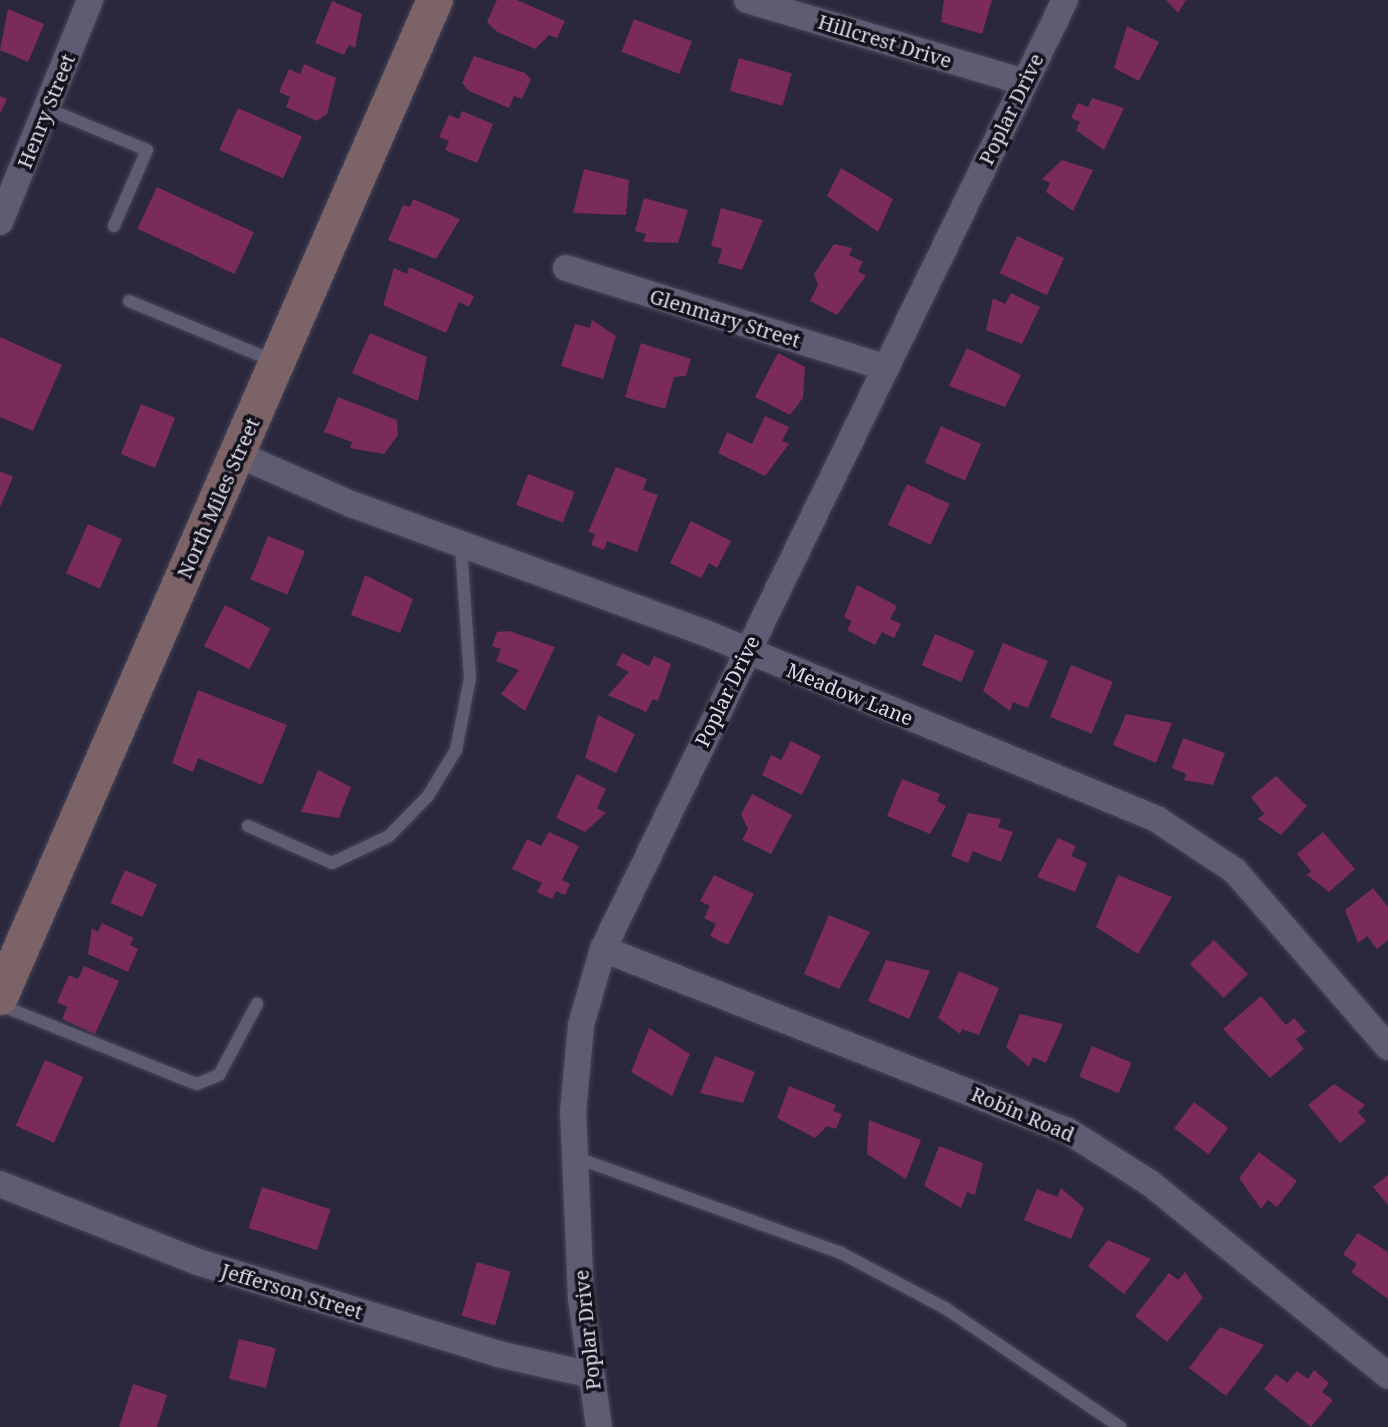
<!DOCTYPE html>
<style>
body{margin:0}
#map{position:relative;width:1388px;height:1427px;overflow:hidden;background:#2b283d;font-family:"Noto Serif",serif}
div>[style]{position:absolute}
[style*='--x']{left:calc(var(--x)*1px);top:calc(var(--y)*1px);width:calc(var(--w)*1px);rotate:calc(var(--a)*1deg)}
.building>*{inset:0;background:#7a2a5b;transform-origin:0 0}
.roads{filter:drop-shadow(0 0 2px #484557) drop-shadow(0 0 2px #484557)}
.lane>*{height:12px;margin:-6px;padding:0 6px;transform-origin:6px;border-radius:6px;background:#5e5b73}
.street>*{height:26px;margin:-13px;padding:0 13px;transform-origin:13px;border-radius:13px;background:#5e5b73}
.secondary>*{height:36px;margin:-18px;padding:0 18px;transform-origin:18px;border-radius:18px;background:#7b6368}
span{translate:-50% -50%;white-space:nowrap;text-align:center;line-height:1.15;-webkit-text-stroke:7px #14121c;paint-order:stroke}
.street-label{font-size:20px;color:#dddbe9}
</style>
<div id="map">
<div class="building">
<i style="clip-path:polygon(497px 0,517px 0,565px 21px,557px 38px,549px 35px,535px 49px,496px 31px,487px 22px)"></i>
<i style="clip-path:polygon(944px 0,992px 0,982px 34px,941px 22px)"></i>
<i style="clip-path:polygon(1166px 0,1186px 0,1178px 13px)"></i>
<i style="clip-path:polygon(332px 1px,362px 14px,355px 48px,349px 45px,344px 55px,315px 43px)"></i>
<i style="clip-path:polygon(8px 9px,44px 24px,28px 62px,0 50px)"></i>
<i style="left:634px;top:19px;width:62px;height:35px;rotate:21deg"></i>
<i style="clip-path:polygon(1127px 26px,1159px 42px,1139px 81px,1114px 68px)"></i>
<i style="clip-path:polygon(474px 56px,525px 73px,531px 79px,522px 99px,514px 96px,509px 108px,469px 91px,462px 83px)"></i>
<i style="left:739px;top:58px;width:55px;height:34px;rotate:16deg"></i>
<i style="clip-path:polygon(304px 64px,336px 78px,327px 114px,317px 121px,286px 107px,290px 97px,279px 92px,289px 69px,300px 74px)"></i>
<i style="clip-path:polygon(0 96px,7px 99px,0 114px)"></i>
<i style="clip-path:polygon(1092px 98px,1124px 108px,1104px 150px,1076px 130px,1080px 122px,1071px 118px,1078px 103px,1088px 107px)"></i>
<i style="left:238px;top:108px;width:70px;height:46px;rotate:24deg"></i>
<i style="clip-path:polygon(462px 111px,493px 124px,477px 163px,445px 150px,449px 141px,439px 137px,449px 115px,459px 119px)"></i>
<i style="clip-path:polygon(1062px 160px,1093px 170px,1073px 211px,1046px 192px,1050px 183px,1042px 179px)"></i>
<i style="clip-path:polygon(841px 168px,893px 199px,878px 232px,827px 196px)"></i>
<i style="clip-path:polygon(584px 169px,629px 180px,626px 215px,573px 213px)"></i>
<i style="left:157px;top:187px;width:107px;height:46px;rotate:25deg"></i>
<i style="clip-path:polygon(644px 198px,688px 210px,678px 243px,643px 242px,646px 234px,635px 231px)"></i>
<i style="clip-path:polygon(413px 199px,460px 219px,436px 259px,388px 240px,403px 205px,410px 207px)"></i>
<i style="clip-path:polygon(721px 208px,763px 220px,742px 270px,718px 263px,722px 249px,711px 246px)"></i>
<i style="left:1017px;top:236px;width:52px;height:41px;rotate:25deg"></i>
<i style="clip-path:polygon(834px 244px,852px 248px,849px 255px,863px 262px,858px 271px,866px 276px,837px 315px,810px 301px,818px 285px,814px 274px)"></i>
<i style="clip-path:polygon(409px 267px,474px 296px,469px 307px,459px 302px,446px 333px,383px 305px,394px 268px,407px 274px)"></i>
<i style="clip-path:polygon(1011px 293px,1040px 307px,1022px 344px,986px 330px,993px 298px,1005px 304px)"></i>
<i style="clip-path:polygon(592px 320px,616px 336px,603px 379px,561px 366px,575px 324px,590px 328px)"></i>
<i style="clip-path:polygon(370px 333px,427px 357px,418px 401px,352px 373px)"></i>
<i style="clip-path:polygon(0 337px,62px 365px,33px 431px,0 417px)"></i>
<i style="clip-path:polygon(641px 343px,691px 359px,686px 376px,674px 377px,665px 409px,625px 397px)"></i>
<i style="clip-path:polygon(967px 348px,1021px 375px,1005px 407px,949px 386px)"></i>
<i style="clip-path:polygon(778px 353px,805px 367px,803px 398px,790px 415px,755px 397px)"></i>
<i style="clip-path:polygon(338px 397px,397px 420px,398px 435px,384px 454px,350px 448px,352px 442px,324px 432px)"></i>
<i style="left:141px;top:404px;width:37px;height:54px;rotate:22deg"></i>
<i style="clip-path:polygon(765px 416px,789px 427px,782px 441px,789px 444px,765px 476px,718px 453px,727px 432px,752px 444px)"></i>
<i style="left:941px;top:426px;width:44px;height:40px;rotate:24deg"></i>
<i style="clip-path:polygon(616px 467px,647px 479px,643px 490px,658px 495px,637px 552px,607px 541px,604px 550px,591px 545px,595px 534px,588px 532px)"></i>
<i style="clip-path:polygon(0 471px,13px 477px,0 507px)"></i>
<i style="left:528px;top:474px;width:50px;height:33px;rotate:21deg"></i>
<i style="left:907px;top:484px;width:47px;height:45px;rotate:25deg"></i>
<i style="clip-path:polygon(691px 521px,731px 541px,717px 568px,709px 563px,701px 578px,670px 563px)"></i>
<i style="left:88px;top:524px;width:37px;height:54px;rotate:24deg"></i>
<i style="left:268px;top:536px;width:40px;height:47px;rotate:22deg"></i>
<i style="clip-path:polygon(365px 575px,413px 599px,400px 633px,351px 615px)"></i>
<i style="clip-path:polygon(857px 585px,897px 606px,890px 619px,901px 624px,894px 638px,882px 632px,875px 645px,847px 630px,852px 621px,844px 617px)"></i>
<i style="left:225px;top:605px;width:51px;height:46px;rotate:27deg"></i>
<i style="clip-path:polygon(509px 631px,555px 647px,525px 711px,501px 694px,519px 670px,496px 661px,501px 649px,492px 646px,497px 632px)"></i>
<i style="left:935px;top:634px;width:43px;height:34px;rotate:23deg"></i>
<i style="clip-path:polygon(1003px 643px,1048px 661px,1028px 708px,1013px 702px,1010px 711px,983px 691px)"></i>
<i style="clip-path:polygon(622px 653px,649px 666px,654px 656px,671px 664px,658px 701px,653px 699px,646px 712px,608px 695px,629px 672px,616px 665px)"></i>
<i style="left:1071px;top:665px;width:45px;height:56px;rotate:22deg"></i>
<i style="clip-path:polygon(198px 690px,287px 725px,262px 785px,198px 758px,193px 772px,172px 763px)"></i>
<i style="clip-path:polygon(1126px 714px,1172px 723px,1156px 763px,1113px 745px)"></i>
<i style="clip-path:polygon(598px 715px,635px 734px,616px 773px,585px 758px)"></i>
<i style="clip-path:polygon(1183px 738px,1225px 753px,1213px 785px,1184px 780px,1186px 774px,1172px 768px)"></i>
<i style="clip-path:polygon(791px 741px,821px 756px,802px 795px,762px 775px,771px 755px,781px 760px)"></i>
<i style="clip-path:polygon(318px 770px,351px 787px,339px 818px,301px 812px)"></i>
<i style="clip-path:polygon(577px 774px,606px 789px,597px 808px,606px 813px,585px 832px,556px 818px)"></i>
<i style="clip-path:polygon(1276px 776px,1307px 806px,1281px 835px,1258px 819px,1264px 814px,1251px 797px)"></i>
<i style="clip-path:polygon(902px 779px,940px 794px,937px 801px,946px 806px,930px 834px,887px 816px)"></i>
<i style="clip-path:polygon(752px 794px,792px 815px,771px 854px,742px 840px,748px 829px,741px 814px)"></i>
<i style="clip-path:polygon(968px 813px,1001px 819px,998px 827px,1013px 832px,1001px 862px,973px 851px,968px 863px,951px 856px)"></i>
<i style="clip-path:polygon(549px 832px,579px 846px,562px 880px,570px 884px,565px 895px,556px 891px,552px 899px,537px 892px,542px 883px,512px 869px,527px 839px,541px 846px)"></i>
<i style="clip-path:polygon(1323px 832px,1355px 869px,1329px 892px,1307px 875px,1311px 871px,1297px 854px)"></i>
<i style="clip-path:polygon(1058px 838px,1076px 846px,1071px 856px,1087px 863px,1075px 892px,1037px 877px)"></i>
<i style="left:125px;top:870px;width:35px;height:36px;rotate:24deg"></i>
<i style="clip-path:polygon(714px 875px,754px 894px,728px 945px,710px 936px,716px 924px,704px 918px,710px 906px,700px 901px)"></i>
<i style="clip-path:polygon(1118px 875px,1172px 897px,1138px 954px,1096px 927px)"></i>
<i style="clip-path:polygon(1373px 888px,1388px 907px,1388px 940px,1377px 949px,1367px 936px,1358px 943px,1345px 910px)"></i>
<i style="clip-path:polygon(829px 915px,870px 932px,839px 989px,804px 974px)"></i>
<i style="clip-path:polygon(102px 923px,134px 938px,130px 945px,138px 949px,128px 972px,88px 954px,92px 928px,98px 932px)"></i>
<i style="left:1214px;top:940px;width:48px;height:34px;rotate:45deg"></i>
<i style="clip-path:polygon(886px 960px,930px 971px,909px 1019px,868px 1001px)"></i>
<i style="clip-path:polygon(84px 966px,119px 981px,95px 1034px,62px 1019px,67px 1007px,57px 1002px,69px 975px,78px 979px)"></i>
<i style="clip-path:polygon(959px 971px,999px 988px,979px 1035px,962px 1029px,960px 1034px,938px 1018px)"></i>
<i style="clip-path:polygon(1261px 996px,1286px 1025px,1294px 1018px,1306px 1032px,1296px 1039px,1304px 1049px,1270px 1078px,1223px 1029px)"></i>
<i style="clip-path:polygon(1020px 1014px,1063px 1024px,1046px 1063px,1033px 1057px,1029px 1067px,1006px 1047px)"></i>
<i style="clip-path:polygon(649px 1028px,690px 1054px,672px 1096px,631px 1072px)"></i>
<i style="left:1092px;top:1046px;width:43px;height:33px;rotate:23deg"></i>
<i style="clip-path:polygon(715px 1056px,755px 1072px,743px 1103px,700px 1093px)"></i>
<i style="left:45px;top:1060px;width:42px;height:72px;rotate:24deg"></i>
<i style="clip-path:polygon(1334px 1084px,1365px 1105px,1358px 1112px,1366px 1121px,1340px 1143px,1308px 1105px)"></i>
<i style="clip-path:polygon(789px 1086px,836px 1105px,833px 1111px,842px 1114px,836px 1129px,827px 1126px,815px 1138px,777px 1118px)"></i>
<i style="left:1194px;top:1102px;width:43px;height:33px;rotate:37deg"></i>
<i style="clip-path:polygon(869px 1120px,921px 1140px,906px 1179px,867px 1154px)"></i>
<i style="clip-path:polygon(939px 1146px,983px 1163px,975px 1195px,967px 1192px,961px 1208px,924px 1186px)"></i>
<i style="clip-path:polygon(1259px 1152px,1297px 1181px,1277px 1207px,1268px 1200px,1261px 1209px,1239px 1178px)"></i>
<i style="clip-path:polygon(1388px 1175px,1388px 1205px,1373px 1187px)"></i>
<i style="left:262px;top:1187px;width:72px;height:43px;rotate:18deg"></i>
<i style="clip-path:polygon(1061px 1188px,1084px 1208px,1071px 1239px,1024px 1220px,1037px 1189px,1057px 1197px)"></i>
<i style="clip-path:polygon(1358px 1233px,1388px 1252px,1388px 1299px,1351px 1272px,1357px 1264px,1343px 1254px)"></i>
<i style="clip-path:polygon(1108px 1240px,1151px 1259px,1124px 1294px,1088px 1266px)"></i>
<i style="left:477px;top:1262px;width:35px;height:56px;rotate:16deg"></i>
<i style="clip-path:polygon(1185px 1272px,1203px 1298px,1167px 1342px,1135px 1316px,1169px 1273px,1178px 1280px)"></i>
<i style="clip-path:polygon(1220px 1327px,1264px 1345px,1226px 1396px,1189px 1368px)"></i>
<i style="left:239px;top:1339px;width:38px;height:41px;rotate:14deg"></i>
<i style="clip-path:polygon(1314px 1370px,1329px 1383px,1322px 1392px,1333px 1400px,1311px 1427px,1264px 1389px,1276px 1374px,1287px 1383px,1297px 1371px,1308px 1379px)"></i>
<i style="clip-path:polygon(133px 1384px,167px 1395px,157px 1427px,119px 1427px)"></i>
</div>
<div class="roads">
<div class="lane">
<i style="--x:48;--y:109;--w:107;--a:22.5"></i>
<i style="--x:147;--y:150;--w:83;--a:113.5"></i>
<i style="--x:129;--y:301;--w:157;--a:22.5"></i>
<i style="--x:248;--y:826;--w:92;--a:23.8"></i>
<i style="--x:332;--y:863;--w:63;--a:-25.3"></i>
<i style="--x:389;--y:836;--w:56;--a:-45.7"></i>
<i style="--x:428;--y:796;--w:54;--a:-58.7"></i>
<i style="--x:456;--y:750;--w:73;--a:-79"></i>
<i style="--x:470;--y:678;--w:132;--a:-93.9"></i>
<i style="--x:0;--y:1005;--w:212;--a:21.9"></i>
<i style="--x:197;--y:1084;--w:24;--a:-22"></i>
<i style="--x:219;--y:1075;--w:81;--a:-61.8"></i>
<i style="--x:577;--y:1158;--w:281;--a:19.8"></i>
<i style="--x:841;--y:1253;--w:118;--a:27.9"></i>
<i style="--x:945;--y:1308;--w:212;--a:34.2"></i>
</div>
<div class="street">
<i style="--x:747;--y:0;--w:289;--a:16.5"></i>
<i style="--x:0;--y:222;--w:240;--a:-67.9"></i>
<i style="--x:566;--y:268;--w:333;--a:17.3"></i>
<i style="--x:237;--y:454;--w:124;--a:23.7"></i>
<i style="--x:351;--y:504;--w:375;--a:20"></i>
<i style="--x:703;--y:632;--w:492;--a:22.4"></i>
<i style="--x:1158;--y:820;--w:92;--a:33.5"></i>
<i style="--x:1235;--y:871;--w:233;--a:49"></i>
<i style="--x:603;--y:949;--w:499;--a:21.4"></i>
<i style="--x:1068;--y:1131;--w:97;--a:32.4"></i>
<i style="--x:1150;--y:1183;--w:306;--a:39"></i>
<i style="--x:0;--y:1184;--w:213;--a:21.5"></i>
<i style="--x:198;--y:1262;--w:314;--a:17"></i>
<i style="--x:498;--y:1354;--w:95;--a:12.7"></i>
<i style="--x:599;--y:1427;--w:129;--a:-98"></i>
<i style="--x:581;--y:1299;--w:187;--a:-92.4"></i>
<i style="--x:573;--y:1112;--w:87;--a:-84.7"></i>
<i style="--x:581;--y:1025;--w:79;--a:-73.9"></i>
<i style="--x:603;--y:949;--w:1055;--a:-64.04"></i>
</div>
<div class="secondary">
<i style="--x:0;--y:997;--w:1088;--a:-66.43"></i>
</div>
</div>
<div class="street-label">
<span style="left:885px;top:41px;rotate:17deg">Hillcrest Drive</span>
<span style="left:1011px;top:109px;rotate:-64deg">Poplar Drive</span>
<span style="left:46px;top:111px;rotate:-68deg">Henry Street</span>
<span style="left:725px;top:318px;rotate:17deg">Glenmary Street</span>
<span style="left:218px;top:498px;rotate:-66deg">North Miles Street</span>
<span style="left:727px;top:691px;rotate:-64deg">Poplar Drive</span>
<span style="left:850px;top:694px;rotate:22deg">Meadow Lane</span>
<span style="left:1023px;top:1114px;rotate:23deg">Robin Road</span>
<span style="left:292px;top:1291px;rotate:17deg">Jefferson Street</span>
<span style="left:587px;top:1330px;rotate:-96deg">Poplar Drive</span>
</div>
</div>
